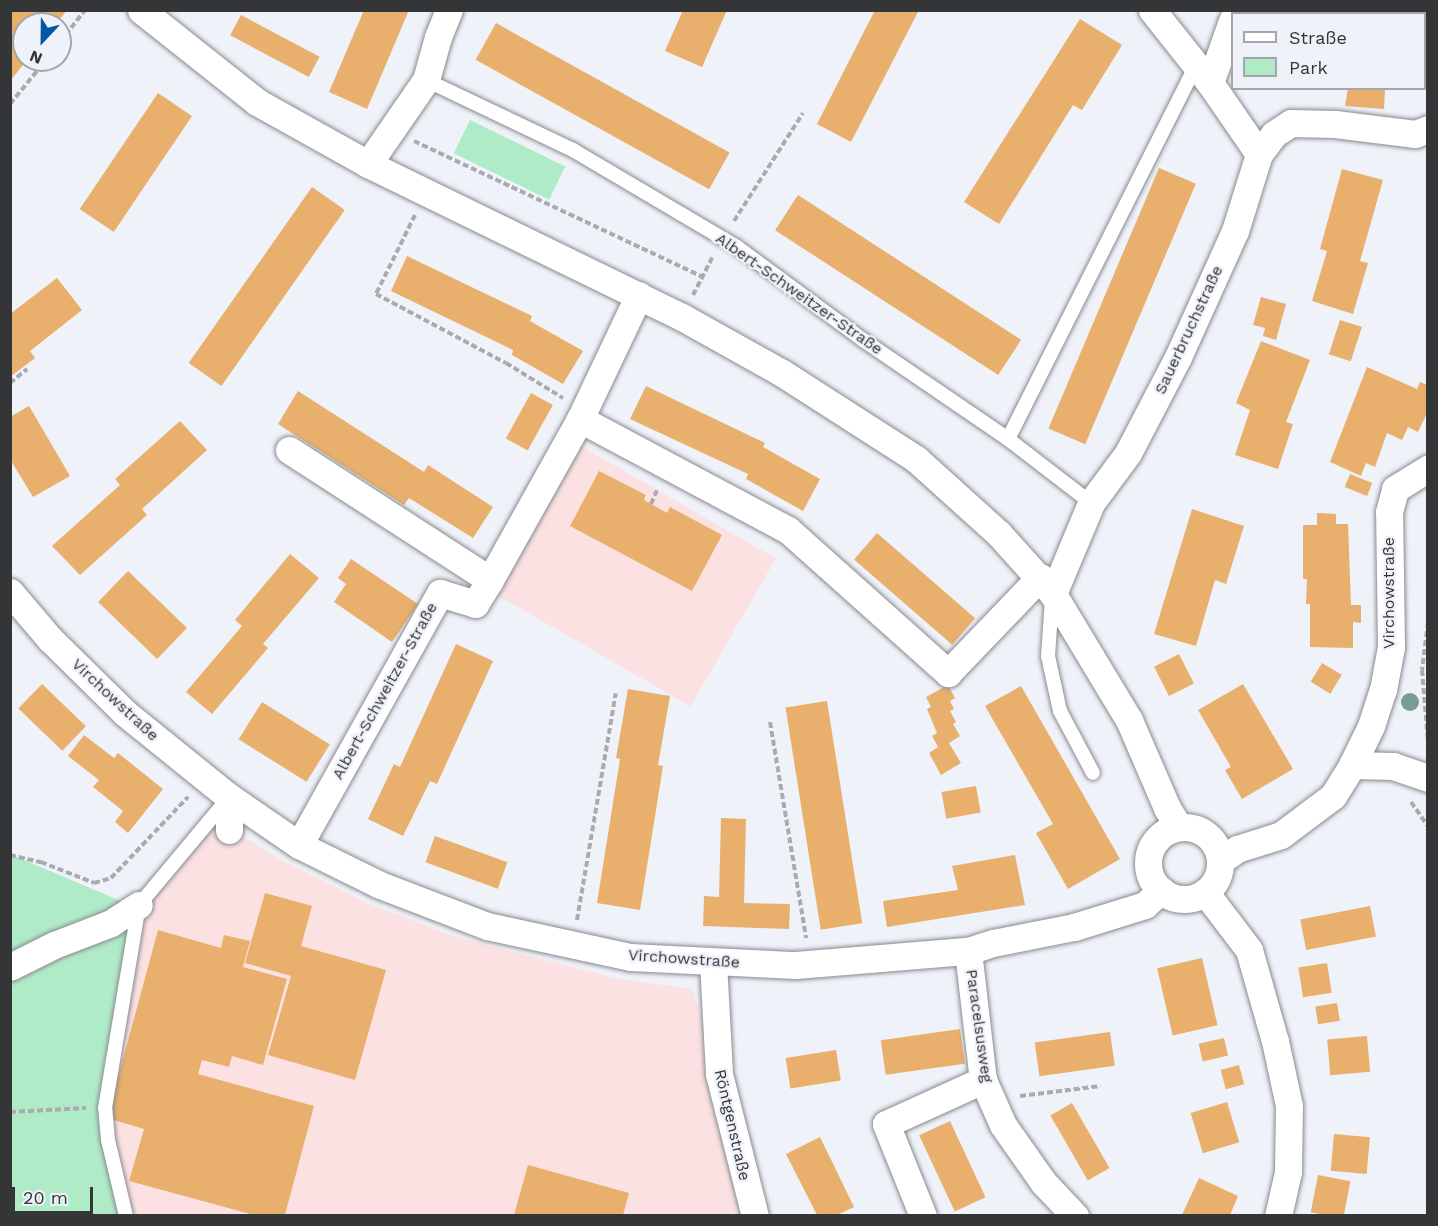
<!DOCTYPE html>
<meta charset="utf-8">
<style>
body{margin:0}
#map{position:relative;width:1438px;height:1226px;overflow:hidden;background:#eff2f8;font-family:"Work Sans",sans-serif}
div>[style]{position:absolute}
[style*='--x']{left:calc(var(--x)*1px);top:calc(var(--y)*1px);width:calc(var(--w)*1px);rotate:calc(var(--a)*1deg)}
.education>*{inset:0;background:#fce1e2;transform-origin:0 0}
.green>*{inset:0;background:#b0ebc8;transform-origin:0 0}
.building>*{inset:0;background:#e9af6c;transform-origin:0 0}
.path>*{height:4px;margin-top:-2px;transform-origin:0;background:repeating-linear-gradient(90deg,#a9abaf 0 6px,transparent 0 9px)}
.roads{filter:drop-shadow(0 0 2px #878b90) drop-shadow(0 0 2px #878b90)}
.lane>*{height:14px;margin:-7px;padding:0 7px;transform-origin:7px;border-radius:7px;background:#fff}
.street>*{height:27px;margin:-13.5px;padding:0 13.5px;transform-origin:13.5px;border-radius:13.5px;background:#fff}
.street>.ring{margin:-13.5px;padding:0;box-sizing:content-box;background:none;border:27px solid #fff;border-radius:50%}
.trees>*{width:18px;height:18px;margin:-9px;border-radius:50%;background:#799d8f}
span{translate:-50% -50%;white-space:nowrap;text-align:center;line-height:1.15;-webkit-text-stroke:4.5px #eff2f8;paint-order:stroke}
.street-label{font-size:16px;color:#343537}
.frame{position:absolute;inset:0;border:12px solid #343537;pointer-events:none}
.legend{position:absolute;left:1231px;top:12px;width:195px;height:78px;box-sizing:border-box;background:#eff2f8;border:2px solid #a4a6ab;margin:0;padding:8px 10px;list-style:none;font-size:18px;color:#343537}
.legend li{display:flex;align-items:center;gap:12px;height:30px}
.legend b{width:30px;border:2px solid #a4a6ab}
.north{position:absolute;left:12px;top:12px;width:60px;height:60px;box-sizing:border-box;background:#eff2f8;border:2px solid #a4a6ab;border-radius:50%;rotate:202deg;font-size:16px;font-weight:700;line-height:24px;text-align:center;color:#343537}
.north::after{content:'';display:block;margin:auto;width:21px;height:27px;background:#0057a5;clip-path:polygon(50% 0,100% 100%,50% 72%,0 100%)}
.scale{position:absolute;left:12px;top:1187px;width:81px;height:27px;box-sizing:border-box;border:3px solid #343537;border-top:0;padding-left:8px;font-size:18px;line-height:21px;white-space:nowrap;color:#343537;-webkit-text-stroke:4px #eff2f8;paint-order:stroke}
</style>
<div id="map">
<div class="education">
<i style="left:581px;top:446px;width:225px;height:171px;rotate:30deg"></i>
<i style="clip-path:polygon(219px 822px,285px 862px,367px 903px,456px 937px,619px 979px,692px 989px,719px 1074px,755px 1216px,121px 1216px,102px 1108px,104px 1063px,114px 1019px,130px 905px)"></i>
</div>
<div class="green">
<i style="left:470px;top:120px;width:106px;height:37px;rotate:26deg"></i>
<i style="clip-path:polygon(10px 854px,130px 905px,126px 963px,104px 1063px,102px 1108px,121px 1215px,11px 1215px)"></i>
</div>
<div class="building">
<i style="clip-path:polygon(14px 10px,67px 10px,56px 24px,24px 24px,24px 60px,27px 60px,10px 81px,10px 14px)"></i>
<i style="clip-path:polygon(364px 10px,409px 10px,367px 109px,329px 92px)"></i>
<i style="clip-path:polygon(683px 10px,727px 10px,702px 67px,665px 51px)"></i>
<i style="clip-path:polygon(875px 10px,919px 10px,851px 142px,817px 124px)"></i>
<i style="left:1264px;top:10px;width:56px;height:4px"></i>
<i style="left:241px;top:15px;width:89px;height:23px;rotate:28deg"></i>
<i style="clip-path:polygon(1080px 19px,1122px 45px,1082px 110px,1073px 105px,999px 224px,964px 202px)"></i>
<i style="left:496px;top:23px;width:267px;height:42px;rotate:29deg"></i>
<i style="clip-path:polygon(1348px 88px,1385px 88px,1384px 109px,1345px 106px)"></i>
<i style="left:158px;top:93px;width:41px;height:140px;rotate:34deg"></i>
<i style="left:1159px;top:168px;width:40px;height:283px;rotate:23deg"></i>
<i style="clip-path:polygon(1342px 169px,1383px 180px,1360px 261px,1368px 263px,1353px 314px,1312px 301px,1327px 251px,1320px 249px)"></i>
<i style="left:312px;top:187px;width:40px;height:215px;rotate:35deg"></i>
<i style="left:798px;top:195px;width:266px;height:42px;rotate:33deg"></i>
<i style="clip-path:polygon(407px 256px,532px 316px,530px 321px,583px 351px,563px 384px,512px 355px,513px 350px,391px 291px)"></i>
<i style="clip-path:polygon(57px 278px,82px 310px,30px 351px,35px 358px,10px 377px,10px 314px)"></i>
<i style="clip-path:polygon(1261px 297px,1286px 304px,1276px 340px,1263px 336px,1265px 328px,1253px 325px)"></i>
<i style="left:1340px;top:320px;width:23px;height:36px;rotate:18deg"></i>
<i style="clip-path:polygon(1261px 341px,1310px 360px,1286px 422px,1293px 424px,1278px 469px,1235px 455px,1250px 410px,1236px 403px)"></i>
<i style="clip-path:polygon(1367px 367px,1417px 389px,1420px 382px,1428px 385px,1428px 411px,1418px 432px,1408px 427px,1402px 440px,1387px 433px,1375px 467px,1366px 463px,1361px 476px,1330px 462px)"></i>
<i style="clip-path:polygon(646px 386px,765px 443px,763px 447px,820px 479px,803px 511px,746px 479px,748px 474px,630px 419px)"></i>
<i style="clip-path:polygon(298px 391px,424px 472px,428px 465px,493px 507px,473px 538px,409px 498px,404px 505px,278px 424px)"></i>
<i style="left:531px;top:393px;width:25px;height:52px;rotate:29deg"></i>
<i style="clip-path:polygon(29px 406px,70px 476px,33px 497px,10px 459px,10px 417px)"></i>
<i style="clip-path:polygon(180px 421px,207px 450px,142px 509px,147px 515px,80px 575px,52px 546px,120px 485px,115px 479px)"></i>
<i style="clip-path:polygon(599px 471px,646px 495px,644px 500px,667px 513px,670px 507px,722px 535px,692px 591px,570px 526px)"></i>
<i style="left:1350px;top:474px;width:24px;height:14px;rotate:22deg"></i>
<i style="clip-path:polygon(1192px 509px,1244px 526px,1226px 584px,1215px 580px,1196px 646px,1154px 634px)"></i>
<i style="clip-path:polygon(1317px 513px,1336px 514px,1336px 524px,1348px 524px,1351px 605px,1361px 605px,1361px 623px,1353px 622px,1353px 648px,1310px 647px,1310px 604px,1306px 604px,1307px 579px,1303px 579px,1303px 525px,1317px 525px)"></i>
<i style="left:877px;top:533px;width:130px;height:35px;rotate:41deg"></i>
<i style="clip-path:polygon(290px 554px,319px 578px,263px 644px,268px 648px,212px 714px,186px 692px,242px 626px,235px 620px)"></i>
<i style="clip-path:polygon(351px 559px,418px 604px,392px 642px,334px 602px,346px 584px,338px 578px)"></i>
<i style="left:128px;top:571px;width:82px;height:43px;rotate:44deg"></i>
<i style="clip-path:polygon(456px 644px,493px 661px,437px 784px,430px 781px,403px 836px,368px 819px,394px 764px,400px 767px)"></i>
<i style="left:1179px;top:654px;width:33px;height:28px;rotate:63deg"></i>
<i style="left:1322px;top:663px;width:23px;height:22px;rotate:31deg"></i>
<i style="left:42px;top:684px;width:61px;height:34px;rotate:44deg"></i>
<i style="clip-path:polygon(1243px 684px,1293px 769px,1242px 799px,1225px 770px,1231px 767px,1198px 710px)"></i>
<i style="clip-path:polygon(948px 685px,955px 698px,950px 701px,954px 709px,950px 711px,956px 722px,953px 724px,960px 736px,949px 743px,961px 763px,941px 775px,929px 753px,938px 747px,932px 736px,937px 733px,927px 709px,931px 707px,926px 697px)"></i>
<i style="clip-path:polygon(1021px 686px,1120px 859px,1068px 889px,1036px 833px,1053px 824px,985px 706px)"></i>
<i style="clip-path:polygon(628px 689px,670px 696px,658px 765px,663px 766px,640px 910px,597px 903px,620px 759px,616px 758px)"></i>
<i style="left:827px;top:701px;width:225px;height:42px;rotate:81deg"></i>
<i style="left:262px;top:702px;width:80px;height:44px;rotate:32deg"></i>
<i style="clip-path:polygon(84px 735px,114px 758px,118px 753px,163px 789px,128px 833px,115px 822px,123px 811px,93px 787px,99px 780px,68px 756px)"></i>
<i style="left:976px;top:786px;width:27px;height:35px;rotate:80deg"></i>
<i style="clip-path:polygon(721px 818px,746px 819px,744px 903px,790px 904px,789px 929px,703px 926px,704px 896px,719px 897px)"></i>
<i style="left:435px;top:836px;width:77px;height:28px;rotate:20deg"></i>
<i style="clip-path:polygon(1015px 855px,1025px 905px,887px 927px,883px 901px,958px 890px,952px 866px)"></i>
<i style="clip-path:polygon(265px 893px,312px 906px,301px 946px,386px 970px,355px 1080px,268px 1055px,291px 976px,245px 963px)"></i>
<i style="left:1370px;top:906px;width:31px;height:71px;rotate:79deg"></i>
<i style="clip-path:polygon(158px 930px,221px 948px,224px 935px,250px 941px,243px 967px,287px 979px,263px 1065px,232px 1056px,229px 1067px,202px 1060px,198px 1074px,314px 1106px,285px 1215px,254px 1215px,129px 1181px,144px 1129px,107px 1118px)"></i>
<i style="left:1202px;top:958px;width:69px;height:46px;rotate:77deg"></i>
<i style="left:1327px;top:963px;width:30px;height:29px;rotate:81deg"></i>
<i style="left:1337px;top:1003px;width:18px;height:22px;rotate:81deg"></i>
<i style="left:960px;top:1029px;width:35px;height:80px;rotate:82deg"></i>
<i style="left:1110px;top:1032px;width:34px;height:76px;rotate:82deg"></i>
<i style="left:1367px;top:1036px;width:36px;height:40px;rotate:85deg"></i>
<i style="left:1224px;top:1038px;width:18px;height:26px;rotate:77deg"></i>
<i style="left:836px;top:1050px;width:31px;height:51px;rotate:81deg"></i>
<i style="left:1239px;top:1065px;width:20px;height:19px;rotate:75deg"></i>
<i style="left:1227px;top:1102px;width:42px;height:38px;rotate:73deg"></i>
<i style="left:1072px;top:1103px;width:75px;height:25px;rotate:60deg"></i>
<i style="left:950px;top:1121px;width:84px;height:34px;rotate:65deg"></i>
<i style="left:1334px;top:1134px;width:36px;height:37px;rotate:5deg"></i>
<i style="clip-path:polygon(820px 1137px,854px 1207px,837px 1215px,817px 1215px,786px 1154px)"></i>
<i style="clip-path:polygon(528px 1165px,629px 1193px,623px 1215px,514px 1215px)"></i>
<i style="left:1318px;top:1175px;width:33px;height:38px;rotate:11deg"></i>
<i style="clip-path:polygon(1199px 1178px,1238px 1196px,1230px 1215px,1182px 1215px)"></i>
</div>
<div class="path">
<i style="--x:60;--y:42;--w:41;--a:-52"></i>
<i style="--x:10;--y:104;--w:57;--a:-50.7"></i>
<i style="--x:414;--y:141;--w:319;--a:25.2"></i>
<i style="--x:415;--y:215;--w:88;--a:116.3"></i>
<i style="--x:376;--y:294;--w:147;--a:28"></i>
<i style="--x:506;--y:363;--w:67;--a:31.6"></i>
<i style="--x:734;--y:221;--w:128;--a:-57.4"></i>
<i style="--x:693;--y:295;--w:44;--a:-62.9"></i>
<i style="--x:10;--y:383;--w:22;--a:-39"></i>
<i style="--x:651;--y:504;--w:15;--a:-67"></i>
<i style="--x:1428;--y:622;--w:48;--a:97.1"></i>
<i style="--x:1422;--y:670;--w:72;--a:85.2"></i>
<i style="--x:770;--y:722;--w:219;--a:80.5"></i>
<i style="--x:1411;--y:802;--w:29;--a:55"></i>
<i style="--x:10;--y:855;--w:32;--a:13"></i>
<i style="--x:41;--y:862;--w:57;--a:21.6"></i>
<i style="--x:94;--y:883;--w:18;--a:-16"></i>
<i style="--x:111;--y:878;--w:112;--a:-46.5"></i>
<i style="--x:577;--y:920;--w:230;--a:-80.3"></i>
<i style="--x:1020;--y:1096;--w:81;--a:-7.1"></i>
<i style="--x:10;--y:1112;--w:76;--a:-3"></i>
</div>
<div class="roads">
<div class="lane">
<i style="--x:426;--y:80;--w:163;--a:25.5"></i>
<i style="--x:573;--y:150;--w:191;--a:30.6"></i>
<i style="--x:737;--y:247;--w:157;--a:36.4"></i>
<i style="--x:863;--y:340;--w:176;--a:34.3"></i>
<i style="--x:1008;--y:439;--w:105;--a:37.6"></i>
<i style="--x:1008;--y:439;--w:418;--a:-63.3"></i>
<i style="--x:1052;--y:599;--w:57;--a:94"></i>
<i style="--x:1048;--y:656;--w:56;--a:77.7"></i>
<i style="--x:1060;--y:711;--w:70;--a:62"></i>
<i style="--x:126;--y:1216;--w:78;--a:-103.3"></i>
<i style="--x:108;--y:1140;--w:32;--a:-95"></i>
<i style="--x:105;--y:1108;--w:206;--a:-80.5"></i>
<i style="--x:139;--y:905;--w:136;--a:-50.1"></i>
</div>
<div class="street">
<i style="--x:141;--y:10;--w:148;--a:38.4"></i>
<i style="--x:257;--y:102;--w:127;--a:29.2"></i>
<i style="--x:368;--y:164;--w:349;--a:26"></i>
<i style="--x:682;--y:317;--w:115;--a:29.2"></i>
<i style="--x:782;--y:373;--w:159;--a:32.7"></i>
<i style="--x:916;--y:459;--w:112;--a:42.1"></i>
<i style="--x:999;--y:534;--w:81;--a:48"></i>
<i style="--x:1053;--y:594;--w:147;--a:58.9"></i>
<i style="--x:1129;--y:720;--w:96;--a:66.6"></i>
<i style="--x:1167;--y:808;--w:22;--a:58"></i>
<i style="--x:1210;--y:83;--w:66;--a:-70.5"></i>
<i style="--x:1259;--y:154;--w:25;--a:-53"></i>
<i style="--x:1274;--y:134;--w:20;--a:-33"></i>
<i style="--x:1291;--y:123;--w:44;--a:1.3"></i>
<i style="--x:1335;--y:124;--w:81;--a:7.1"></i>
<i style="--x:1415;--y:134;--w:14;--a:-21"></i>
<i style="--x:368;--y:164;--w:102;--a:-55.4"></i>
<i style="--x:426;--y:80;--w:45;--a:-74.4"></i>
<i style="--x:438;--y:37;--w:29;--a:-68"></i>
<i style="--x:580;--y:419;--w:236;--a:28.1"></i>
<i style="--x:788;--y:530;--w:215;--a:41.8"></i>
<i style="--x:948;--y:673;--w:133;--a:-46.2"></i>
<i style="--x:289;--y:450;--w:239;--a:32.9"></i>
<i style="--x:10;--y:592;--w:62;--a:49.6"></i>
<i style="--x:50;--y:639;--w:105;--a:44.6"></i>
<i style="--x:125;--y:713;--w:134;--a:38.9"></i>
<i style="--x:229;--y:797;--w:85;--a:34.4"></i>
<i style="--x:299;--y:845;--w:90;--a:26.3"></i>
<i style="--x:380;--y:885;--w:115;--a:21"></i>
<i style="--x:487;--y:926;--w:146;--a:12.2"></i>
<i style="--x:630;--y:957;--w:166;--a:2.8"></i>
<i style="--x:796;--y:965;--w:173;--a:-4.7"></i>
<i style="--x:968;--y:951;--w:26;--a:-18"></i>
<i style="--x:993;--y:943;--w:83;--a:-11.2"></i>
<i style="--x:1074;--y:927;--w:74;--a:-17.2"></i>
<i style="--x:1145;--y:905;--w:22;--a:-43"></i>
<i style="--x:1053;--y:594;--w:99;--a:-67.3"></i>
<i style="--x:1091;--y:503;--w:62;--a:-53.5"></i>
<i style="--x:1128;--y:453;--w:108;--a:-62.5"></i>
<i style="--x:1178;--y:357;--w:138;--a:-65.7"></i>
<i style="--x:1235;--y:231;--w:81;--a:-72.7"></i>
<i style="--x:1259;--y:154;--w:86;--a:-124.6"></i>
<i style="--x:1210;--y:83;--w:93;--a:-128.5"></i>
<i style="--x:1352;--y:765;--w:41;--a:1.4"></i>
<i style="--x:1393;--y:766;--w:37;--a:19"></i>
<i class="ring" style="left:1148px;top:827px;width:45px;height:45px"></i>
<i style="--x:229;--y:830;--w:33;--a:-90"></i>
<i style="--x:299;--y:845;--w:289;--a:-60.8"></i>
<i style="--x:440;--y:593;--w:37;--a:17"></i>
<i style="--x:475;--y:604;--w:28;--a:-58"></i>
<i style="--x:490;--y:580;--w:184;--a:-60.8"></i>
<i style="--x:580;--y:419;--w:137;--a:-64.6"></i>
<i style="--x:1220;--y:861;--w:21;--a:-35"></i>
<i style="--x:1237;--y:849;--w:46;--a:-17.7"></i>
<i style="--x:1281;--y:835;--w:65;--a:-36.9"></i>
<i style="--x:1333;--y:796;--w:36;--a:-58"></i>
<i style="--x:1352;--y:765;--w:43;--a:-64"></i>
<i style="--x:1371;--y:726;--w:38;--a:-72"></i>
<i style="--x:1383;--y:690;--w:44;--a:-79.5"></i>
<i style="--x:1391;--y:647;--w:135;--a:-90.8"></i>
<i style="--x:1389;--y:512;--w:24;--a:-75"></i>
<i style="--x:1395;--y:489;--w:39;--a:-32"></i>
<i style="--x:1205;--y:892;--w:73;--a:52.8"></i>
<i style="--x:1249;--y:950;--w:95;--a:74.1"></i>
<i style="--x:1275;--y:1041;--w:66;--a:77.8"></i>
<i style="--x:1289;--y:1106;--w:66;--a:90.9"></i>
<i style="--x:1288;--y:1172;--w:45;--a:102.8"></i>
<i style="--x:968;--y:951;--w:130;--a:83.4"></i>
<i style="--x:983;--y:1080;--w:49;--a:66"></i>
<i style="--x:1003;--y:1125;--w:70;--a:54.9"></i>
<i style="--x:1043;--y:1182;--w:47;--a:46.7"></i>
<i style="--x:713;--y:962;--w:112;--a:86.9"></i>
<i style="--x:719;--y:1074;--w:146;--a:75.8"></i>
<i style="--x:10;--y:967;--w:49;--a:-26.6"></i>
<i style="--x:54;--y:945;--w:61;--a:-21.1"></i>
<i style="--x:111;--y:923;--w:33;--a:-33"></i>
<i style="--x:923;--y:1216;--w:99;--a:-111.9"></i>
<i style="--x:886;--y:1124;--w:107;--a:-24.4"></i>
</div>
</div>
<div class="trees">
<i style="left:1410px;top:702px"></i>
</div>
<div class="street-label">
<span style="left:799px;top:294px;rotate:35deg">Albert-Schweitzer-Straße</span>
<span style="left:1189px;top:330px;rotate:-65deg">Sauerbruchstraße</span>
<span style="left:1389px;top:593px;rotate:-90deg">Virchowstraße</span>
<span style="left:385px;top:691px;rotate:-61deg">Albert-Schweitzer-Straße</span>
<span style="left:115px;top:700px;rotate:43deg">Virchowstraße</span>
<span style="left:684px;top:959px;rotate:4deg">Virchowstraße</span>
<span style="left:979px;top:1026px;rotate:82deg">Paracelsusweg</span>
<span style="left:732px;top:1125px;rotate:77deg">Röntgenstraße</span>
</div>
<div class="frame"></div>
<ul class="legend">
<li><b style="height:8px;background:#fff"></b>Straße</li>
<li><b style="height:16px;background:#b0ebc8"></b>Park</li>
</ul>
<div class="north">N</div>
<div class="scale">20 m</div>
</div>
